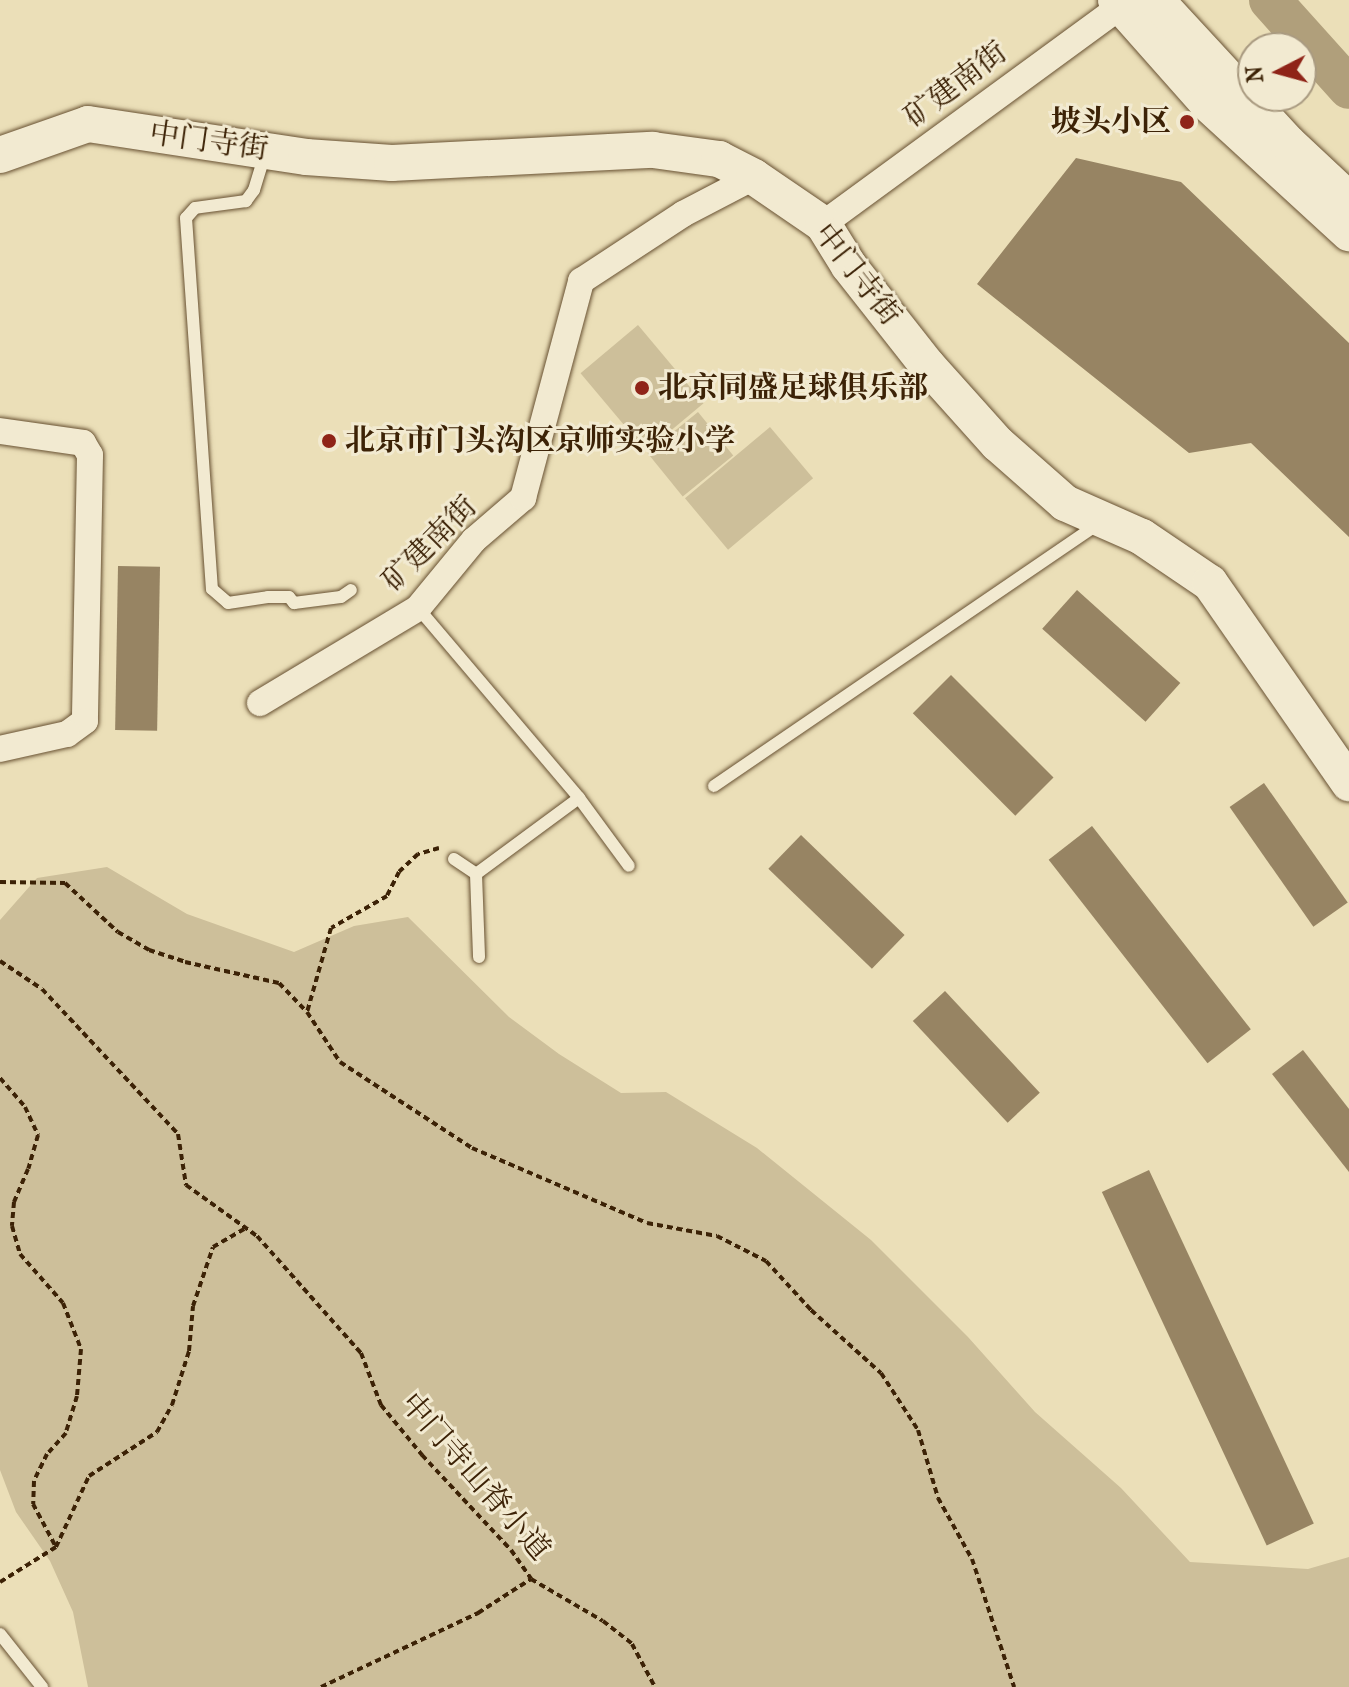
<!DOCTYPE html>
<meta charset="utf-8">
<style>
body{margin:0}
#map{position:relative;width:1349px;height:1687px;overflow:hidden;background:#ebdfb8;font-family:"IM FELL French Canon","Noto Serif SC",serif}
div>[style]{position:absolute}
[style*='--x']{left:calc(var(--x)*1px);top:calc(var(--y)*1px);width:calc(var(--w)*1px);rotate:calc(var(--a)*1deg)}
.green>*{inset:0;background:#cdbf9a;transform-origin:0 0}
.river>*{height:42px;margin:-21px;padding:0 21px;transform-origin:21px;border-radius:21px;background:#b09f7b}
.building>*{inset:0;background:#978463;transform-origin:0 0}
.path>*{height:4px;margin-top:-2px;transform-origin:0;background:repeating-linear-gradient(90deg,#3c2206 0 6px,transparent 0 10px)}
.roads{filter:drop-shadow(0 0 2px #685132) drop-shadow(0 0 2px #685132)}
.lane>*{height:12px;margin:-6px;padding:0 6px;transform-origin:6px;border-radius:6px;background:#f2ead1}
.street>*{height:26px;margin:-13px;padding:0 13px;transform-origin:13px;border-radius:13px;background:#f2ead1}
.secondary>*{height:36px;margin:-18px;padding:0 18px;transform-origin:18px;border-radius:18px;background:#f2ead1}
.dots>*{width:22px;height:22px;translate:-50% -50%;box-sizing:border-box;border:4px solid #f2ead1;border-radius:50%}
span{translate:-50% -50%;white-space:nowrap;text-align:center;line-height:1.15;-webkit-text-stroke:6px #f2ead1;paint-order:stroke}
.street-label{font-size:30px;color:#3c2206}
.poi-label{font-size:30px;color:#3c2206;font-weight:700}
.right{translate:-100% -50%;text-align:right}
.left{translate:0 -50%;text-align:left}
.north{position:absolute;left:1237px;top:32px;width:80px;height:80px;box-sizing:border-box;background:#f2ead1;border:2px solid #a99a80;border-radius:50%;rotate:264deg;font-size:22px;font-weight:700;line-height:32px;text-align:center;color:#3c2206}
.north::after{content:'';display:block;margin:auto;width:28px;height:36px;background:#8f2418;clip-path:polygon(50% 0,100% 100%,50% 72%,0 100%)}
</style>
<div id="map">
<div class="green">
<i style="left:638px;top:325px;width:102px;height:75px;rotate:50deg"></i>
<i style="left:698px;top:412px;width:56px;height:65px;rotate:51deg"></i>
<i style="left:770px;top:427px;width:67px;height:111px;rotate:50deg"></i>
<i style="clip-path:polygon(107px 867px,187px 914px,294px 952px,354px 926px,408px 917px,509px 1017px,559px 1054px,621px 1093px,666px 1092px,757px 1148px,871px 1240px,968px 1337px,1035px 1412px,1121px 1488px,1190px 1562px,1308px 1569px,1349px 1557px,1349px 1687px,88px 1687px,73px 1612px,50px 1561px,16px 1512px,0 1470px,0 920px,37px 878px)"></i>
</div>
<div class="river">
<i style="--x:1270;--y:0;--w:118;--a:48.1"></i>
</div>
<div class="building">
<i style="clip-path:polygon(1076px 158px,1181px 182px,1349px 343px,1349px 537px,1251px 443px,1189px 453px,977px 284px)"></i>
<i style="left:118px;top:566px;width:42px;height:164px;rotate:1deg"></i>
<i style="left:1077px;top:590px;width:139px;height:52px;rotate:42deg"></i>
<i style="left:951px;top:675px;width:145px;height:54px;rotate:45deg"></i>
<i style="left:1264px;top:783px;width:146px;height:42px;rotate:55deg"></i>
<i style="left:1092px;top:826px;width:258px;height:55px;rotate:52deg"></i>
<i style="left:801px;top:835px;width:144px;height:47px;rotate:44deg"></i>
<i style="left:945px;top:991px;width:139px;height:44px;rotate:47deg"></i>
<i style="clip-path:polygon(1303px 1050px,1349px 1109px,1349px 1172px,1272px 1074px)"></i>
<i style="left:1149px;top:1170px;width:390px;height:52px;rotate:65deg"></i>
</div>
<div class="path">
<i style="--x:439;--y:848;--w:22;--a:164"></i>
<i style="--x:418;--y:854;--w:26;--a:137"></i>
<i style="--x:399;--y:872;--w:27;--a:117"></i>
<i style="--x:387;--y:896;--w:64;--a:150.3"></i>
<i style="--x:331;--y:928;--w:87;--a:105.9"></i>
<i style="--x:307;--y:1012;--w:60;--a:56.6"></i>
<i style="--x:340;--y:1062;--w:158;--a:33.1"></i>
<i style="--x:472;--y:1148;--w:190;--a:23.2"></i>
<i style="--x:647;--y:1223;--w:71;--a:10.5"></i>
<i style="--x:717;--y:1236;--w:55;--a:27"></i>
<i style="--x:766;--y:1261;--w:67;--a:47.4"></i>
<i style="--x:811;--y:1310;--w:94;--a:42"></i>
<i style="--x:881;--y:1373;--w:68;--a:57"></i>
<i style="--x:918;--y:1430;--w:71;--a:73.6"></i>
<i style="--x:938;--y:1498;--w:70;--a:60.9"></i>
<i style="--x:972;--y:1559;--w:135;--a:71.8"></i>
<i style="--x:0;--y:882;--w:65;--a:0.9"></i>
<i style="--x:65;--y:883;--w:72;--a:42.8"></i>
<i style="--x:118;--y:932;--w:36;--a:30"></i>
<i style="--x:149;--y:950;--w:38;--a:18"></i>
<i style="--x:185;--y:962;--w:96;--a:12.6"></i>
<i style="--x:279;--y:983;--w:40;--a:46"></i>
<i style="--x:0;--y:961;--w:50;--a:33.7"></i>
<i style="--x:42;--y:989;--w:199;--a:46.8"></i>
<i style="--x:178;--y:1134;--w:52;--a:81.1"></i>
<i style="--x:186;--y:1185;--w:87;--a:35.7"></i>
<i style="--x:257;--y:1236;--w:157;--a:48.4"></i>
<i style="--x:361;--y:1353;--w:56;--a:69"></i>
<i style="--x:381;--y:1405;--w:65;--a:50.6"></i>
<i style="--x:422;--y:1455;--w:130;--a:46.9"></i>
<i style="--x:511;--y:1550;--w:35;--a:55"></i>
<i style="--x:531;--y:1579;--w:83;--a:30.3"></i>
<i style="--x:603;--y:1621;--w:37;--a:38"></i>
<i style="--x:632;--y:1644;--w:49;--a:61.9"></i>
<i style="--x:0;--y:1078;--w:38;--a:49"></i>
<i style="--x:25;--y:1107;--w:31;--a:65"></i>
<i style="--x:38;--y:1135;--w:35;--a:106"></i>
<i style="--x:28;--y:1169;--w:36;--a:113"></i>
<i style="--x:14;--y:1202;--w:24;--a:95"></i>
<i style="--x:12;--y:1226;--w:29;--a:74"></i>
<i style="--x:20;--y:1254;--w:65;--a:48.7"></i>
<i style="--x:63;--y:1303;--w:49;--a:68.6"></i>
<i style="--x:81;--y:1349;--w:47;--a:94.9"></i>
<i style="--x:77;--y:1396;--w:39;--a:107"></i>
<i style="--x:66;--y:1433;--w:28;--a:132"></i>
<i style="--x:47;--y:1454;--w:30;--a:116"></i>
<i style="--x:34;--y:1481;--w:23;--a:92"></i>
<i style="--x:33;--y:1504;--w:49;--a:61.9"></i>
<i style="--x:0;--y:1582;--w:66;--a:-32"></i>
<i style="--x:56;--y:1547;--w:78;--a:-65.1"></i>
<i style="--x:89;--y:1476;--w:81;--a:-32.9"></i>
<i style="--x:157;--y:1432;--w:31;--a:-61"></i>
<i style="--x:172;--y:1405;--w:57;--a:-72.5"></i>
<i style="--x:189;--y:1351;--w:45;--a:-84.9"></i>
<i style="--x:193;--y:1306;--w:62;--a:-71.3"></i>
<i style="--x:213;--y:1247;--w:38;--a:-30"></i>
<i style="--x:321;--y:1687;--w:174;--a:-25.2"></i>
<i style="--x:478;--y:1613;--w:63;--a:-32.7"></i>
</div>
<div class="roads">
<div class="lane">
<i style="--x:265;--y:154;--w:38;--a:107"></i>
<i style="--x:254;--y:190;--w:14;--a:126"></i>
<i style="--x:246;--y:201;--w:51;--a:172.2"></i>
<i style="--x:195;--y:208;--w:13;--a:132"></i>
<i style="--x:186;--y:218;--w:372;--a:86"></i>
<i style="--x:212;--y:589;--w:21;--a:41"></i>
<i style="--x:228;--y:603;--w:40;--a:-8.5"></i>
<i style="--x:268;--y:597;--w:21;--a:0"></i>
<i style="--x:289;--y:597;--w:8;--a:50"></i>
<i style="--x:294;--y:603;--w:47;--a:-7.3"></i>
<i style="--x:341;--y:597;--w:12;--a:-35"></i>
<i style="--x:418;--y:608;--w:249;--a:49.7"></i>
<i style="--x:579;--y:798;--w:84;--a:53.7"></i>
<i style="--x:714;--y:786;--w:465;--a:-34.3"></i>
<i style="--x:454;--y:859;--w:27;--a:34"></i>
<i style="--x:476;--y:874;--w:128;--a:-36.4"></i>
<i style="--x:476;--y:874;--w:83;--a:87.9"></i>
<i style="--x:0;--y:1634;--w:68;--a:51.6"></i>
</div>
<div class="street">
<i style="--x:823;--y:224;--w:379;--a:-36.2"></i>
<i style="--x:0;--y:431;--w:84;--a:8.2"></i>
<i style="--x:83;--y:443;--w:14;--a:60"></i>
<i style="--x:90;--y:455;--w:266;--a:91.1"></i>
<i style="--x:85;--y:721;--w:22;--a:144"></i>
<i style="--x:67;--y:734;--w:69;--a:167.4"></i>
<i style="--x:260;--y:703;--w:184;--a:-31"></i>
<i style="--x:418;--y:608;--w:88;--a:-50.5"></i>
<i style="--x:474;--y:540;--w:65;--a:-40.6"></i>
<i style="--x:523;--y:498;--w:225;--a:-75"></i>
<i style="--x:581;--y:281;--w:122;--a:-33.3"></i>
<i style="--x:683;--y:214;--w:80;--a:-27.5"></i>
</div>
<div class="secondary">
<i style="--x:1116;--y:0;--w:137;--a:48.5"></i>
<i style="--x:1207;--y:103;--w:193;--a:42.5"></i>
<i style="--x:1156;--y:0;--w:195;--a:47.3"></i>
<i style="--x:1288;--y:143;--w:83;--a:43.1"></i>
<i style="--x:0;--y:155;--w:93;--a:-19.4"></i>
<i style="--x:88;--y:124;--w:220;--a:8.6"></i>
<i style="--x:306;--y:157;--w:86;--a:4"></i>
<i style="--x:392;--y:163;--w:261;--a:-2.9"></i>
<i style="--x:653;--y:150;--w:67;--a:7.8"></i>
<i style="--x:719;--y:159;--w:39;--a:27"></i>
<i style="--x:754;--y:177;--w:83;--a:34.3"></i>
<i style="--x:823;--y:224;--w:49;--a:58.2"></i>
<i style="--x:849;--y:266;--w:126;--a:51.8"></i>
<i style="--x:927;--y:365;--w:106;--a:48.1"></i>
<i style="--x:998;--y:444;--w:89;--a:41.4"></i>
<i style="--x:1065;--y:503;--w:84;--a:23.8"></i>
<i style="--x:1142;--y:537;--w:82;--a:34.1"></i>
<i style="--x:1210;--y:583;--w:244;--a:55.2"></i>
</div>
</div>
<div class="dots">
<i style="left:1187px;top:122px;background:#8f2418"></i>
<i style="left:642px;top:388px;background:#8f2418"></i>
<i style="left:329px;top:441px;background:#8f2418"></i>
</div>
<div class="street-label">
<span style="left:956px;top:85px;rotate:-37deg">矿建南街</span>
<span style="left:209px;top:142px;rotate:8deg">中门寺街</span>
<span style="left:857px;top:275px;rotate:52deg">中门寺街</span>
<span style="left:430px;top:544px;rotate:-45deg">矿建南街</span>
<span style="left:475px;top:1477px;rotate:49deg">中门寺山脊小道</span>
</div>
<div class="poi-label">
<span class="right" style="left:1171px;top:122px">坡头小区</span>
<span class="left" style="left:658px;top:388px">北京同盛足球俱乐部</span>
<span class="left" style="left:345px;top:441px">北京市门头沟区京师实验小学</span>
</div>
<div class="north">N</div>
</div>
